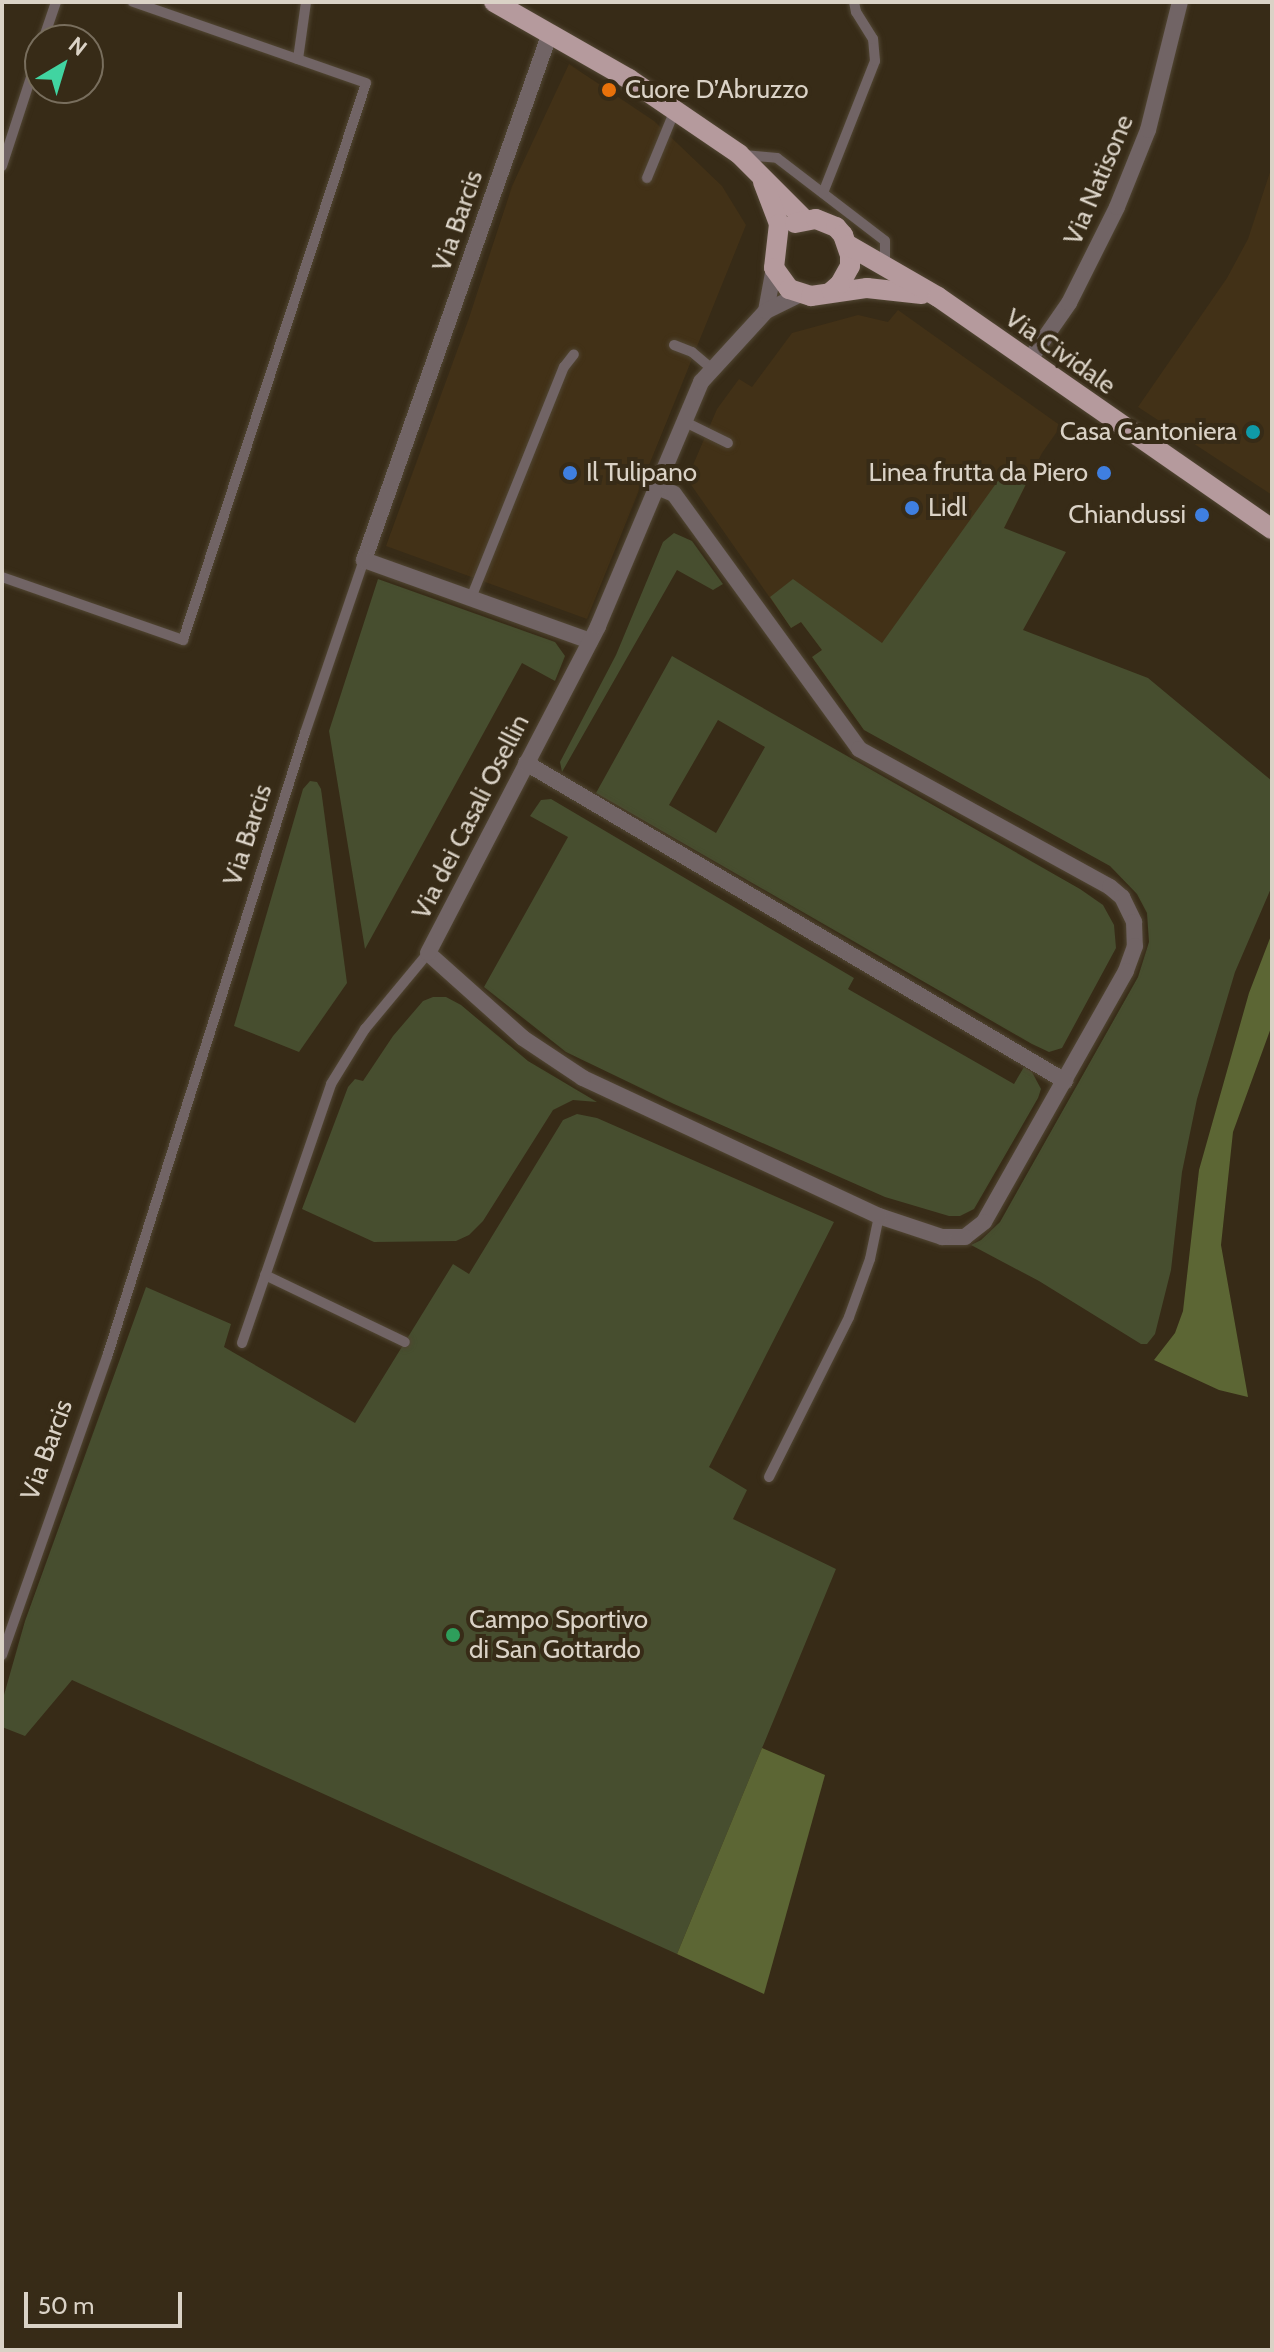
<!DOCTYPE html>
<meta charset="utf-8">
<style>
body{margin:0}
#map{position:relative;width:1274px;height:2352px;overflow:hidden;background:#372b17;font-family:Cabin,sans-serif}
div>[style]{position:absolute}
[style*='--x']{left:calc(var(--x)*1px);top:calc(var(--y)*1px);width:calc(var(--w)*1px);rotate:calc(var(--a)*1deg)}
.built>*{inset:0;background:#423117}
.green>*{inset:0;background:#474e2f}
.forest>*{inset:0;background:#5c6634}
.roads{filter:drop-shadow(0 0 2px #514633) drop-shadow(0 0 2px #514633)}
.service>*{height:10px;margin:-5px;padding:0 5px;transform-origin:5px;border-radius:5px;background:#716465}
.minor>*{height:16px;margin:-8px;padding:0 8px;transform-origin:8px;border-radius:8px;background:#716465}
.primary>*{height:20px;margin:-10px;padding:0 10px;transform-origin:10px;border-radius:10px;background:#b59a9d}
.dots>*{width:22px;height:22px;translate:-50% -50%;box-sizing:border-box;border:4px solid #372b17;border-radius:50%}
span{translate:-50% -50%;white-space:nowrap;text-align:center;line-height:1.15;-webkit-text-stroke:8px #372b17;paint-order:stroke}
.poi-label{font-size:26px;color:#dad2c6}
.left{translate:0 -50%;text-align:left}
.right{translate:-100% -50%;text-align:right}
.street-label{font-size:26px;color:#dad2c6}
.frame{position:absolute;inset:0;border:4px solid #dad2c6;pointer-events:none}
.north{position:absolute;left:24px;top:24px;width:80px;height:80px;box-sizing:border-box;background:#372b17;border:2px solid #786e5d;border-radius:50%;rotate:38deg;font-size:22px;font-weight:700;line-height:32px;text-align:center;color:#dad2c6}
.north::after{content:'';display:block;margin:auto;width:28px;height:36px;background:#41d4a1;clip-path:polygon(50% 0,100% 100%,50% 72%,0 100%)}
.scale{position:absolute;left:24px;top:2292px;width:158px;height:36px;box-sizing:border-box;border:4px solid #dad2c6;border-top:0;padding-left:10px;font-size:24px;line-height:28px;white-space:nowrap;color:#dad2c6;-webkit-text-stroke:6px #372b17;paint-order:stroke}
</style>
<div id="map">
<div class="built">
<i style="clip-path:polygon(569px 64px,654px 121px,722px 186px,746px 225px,587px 619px,386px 546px,469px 318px,512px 186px)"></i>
<i style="clip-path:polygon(1272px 166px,1272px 495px,1138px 407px,1227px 278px,1248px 239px)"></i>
<i style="clip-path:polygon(898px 310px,1061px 426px,1042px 453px,1004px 528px,864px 730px,812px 657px,822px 650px,801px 622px,791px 628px,687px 479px,717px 409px,739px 379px,752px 387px,792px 333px,858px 315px,888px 322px)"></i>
</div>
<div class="green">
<i style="clip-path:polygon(1010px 464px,1029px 478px,1004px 528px,1066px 552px,1023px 630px,1148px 678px,1272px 781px,1272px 886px,1235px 972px,1197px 1099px,1182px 1172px,1171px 1270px,1155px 1334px,1147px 1344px,1141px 1344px,1039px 1281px,971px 1245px,981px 1240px,1000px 1222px,1138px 977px,1149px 942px,1147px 913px,1137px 894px,1110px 866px,864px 730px,812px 657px,822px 650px,801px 622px,791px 628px,770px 597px,793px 579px,882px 643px)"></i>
<i style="clip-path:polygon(674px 533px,692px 541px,723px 584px,713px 590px,677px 570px,562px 772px,560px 762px,616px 655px,663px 542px)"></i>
<i style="clip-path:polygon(378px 579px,555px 642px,565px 656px,555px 681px,522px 663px,365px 949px,329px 731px)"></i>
<i style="clip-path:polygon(evenodd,672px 656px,1080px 889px,1103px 905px,1114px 925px,1116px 948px,1062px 1048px,1049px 1052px,1032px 1044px,596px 793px,672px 656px,718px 720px,765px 747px,716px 833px,669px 805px,718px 720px)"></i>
<i style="clip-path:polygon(310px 781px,317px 782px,321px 789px,347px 983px,299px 1052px,234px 1026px,303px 789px)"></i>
<i style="clip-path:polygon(551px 799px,854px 978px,848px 989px,1014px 1084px,1024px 1067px,1032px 1072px,1041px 1089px,1038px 1098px,974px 1209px,960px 1216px,949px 1216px,885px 1197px,674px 1104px,566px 1052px,484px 987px,568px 837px,530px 816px,541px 800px)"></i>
<i style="clip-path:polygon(433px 997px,446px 997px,461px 1005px,528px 1061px,597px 1102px,573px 1100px,553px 1110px,483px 1221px,469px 1235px,456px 1241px,374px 1242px,302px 1209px,348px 1087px,355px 1079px,363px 1081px,393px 1036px,423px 1001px)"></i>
<i style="clip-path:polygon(577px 1114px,597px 1118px,834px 1222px,709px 1467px,747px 1490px,733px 1519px,836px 1569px,677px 1954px,72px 1680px,25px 1736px,2px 1727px,2px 1702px,25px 1621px,146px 1287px,231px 1324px,224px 1347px,355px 1423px,453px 1264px,469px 1274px,563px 1120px)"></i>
</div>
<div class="forest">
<i style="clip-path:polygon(1272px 933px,1272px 1025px,1233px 1132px,1221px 1245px,1248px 1397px,1219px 1390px,1154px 1360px,1175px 1333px,1183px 1311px,1199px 1170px,1249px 993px)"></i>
<i style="clip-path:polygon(762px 1748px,825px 1775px,764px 1994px,677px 1954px)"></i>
</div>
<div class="roads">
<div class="service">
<i style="--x:43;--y:40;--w:40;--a:-71.1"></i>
<i style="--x:298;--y:59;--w:58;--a:-82"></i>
<i style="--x:744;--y:155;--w:33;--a:5"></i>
<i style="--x:777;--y:158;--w:136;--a:37.5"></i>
<i style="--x:885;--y:241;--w:24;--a:90"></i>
<i style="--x:2;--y:166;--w:122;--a:-71.9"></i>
<i style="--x:647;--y:178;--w:74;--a:-67.6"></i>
<i style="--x:823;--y:193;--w:142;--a:-68.5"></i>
<i style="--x:875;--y:61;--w:22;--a:-95"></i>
<i style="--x:873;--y:39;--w:32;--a:-122"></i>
<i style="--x:856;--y:12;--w:10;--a:-101"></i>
<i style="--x:674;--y:345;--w:19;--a:21"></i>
<i style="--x:692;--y:352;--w:26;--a:40"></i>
<i style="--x:683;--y:421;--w:50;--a:26.1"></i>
<i style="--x:2;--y:577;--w:192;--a:19.2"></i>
<i style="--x:183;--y:640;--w:586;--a:-71.81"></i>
<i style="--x:366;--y:83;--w:247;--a:-160.8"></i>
<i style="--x:471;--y:598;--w:249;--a:-68.1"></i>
<i style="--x:564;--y:367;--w:16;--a:-52"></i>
<i style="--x:265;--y:1275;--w:155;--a:25.6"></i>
<i style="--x:242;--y:1343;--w:274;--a:-71"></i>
<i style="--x:331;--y:1084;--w:65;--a:-58.3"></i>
<i style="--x:365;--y:1029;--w:99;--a:-50.3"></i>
<i style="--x:769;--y:1477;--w:179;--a:-63.4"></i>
<i style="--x:849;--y:1317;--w:62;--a:-70.1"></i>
<i style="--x:870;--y:1259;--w:44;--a:-78.2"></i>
<i style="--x:2;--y:1655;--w:316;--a:-70.6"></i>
<i style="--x:107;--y:1357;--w:655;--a:-72.4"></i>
<i style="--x:305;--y:733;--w:183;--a:-71.2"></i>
</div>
<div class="minor">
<i style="--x:550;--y:33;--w:559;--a:109.44"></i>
<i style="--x:364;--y:560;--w:240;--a:19.7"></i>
<i style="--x:766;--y:311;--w:44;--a:-79.5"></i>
<i style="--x:1028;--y:362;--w:72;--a:-55.2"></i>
<i style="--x:1069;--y:303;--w:107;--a:-63.4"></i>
<i style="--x:1117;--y:207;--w:83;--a:-68.1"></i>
<i style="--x:1148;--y:130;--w:132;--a:-76"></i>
<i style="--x:657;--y:487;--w:18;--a:22"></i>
<i style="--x:674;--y:494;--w:315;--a:54"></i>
<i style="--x:859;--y:749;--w:286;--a:28.8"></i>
<i style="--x:1110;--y:887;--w:16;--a:40"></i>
<i style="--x:1122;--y:897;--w:28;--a:64"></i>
<i style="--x:1134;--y:922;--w:24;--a:88"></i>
<i style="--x:1135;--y:946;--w:27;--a:110"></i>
<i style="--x:1126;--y:971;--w:288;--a:119.5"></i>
<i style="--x:984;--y:1222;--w:24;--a:142"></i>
<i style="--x:965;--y:1237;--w:23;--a:180"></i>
<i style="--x:942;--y:1237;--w:66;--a:-161.6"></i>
<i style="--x:879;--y:1216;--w:327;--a:-155"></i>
<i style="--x:583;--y:1078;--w:72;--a:-146.3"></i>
<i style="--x:523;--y:1038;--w:127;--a:-138.2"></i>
<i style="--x:428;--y:953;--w:369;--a:-62.5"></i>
<i style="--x:598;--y:626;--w:265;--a:-67.1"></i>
<i style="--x:701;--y:382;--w:96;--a:-47.5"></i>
<i style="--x:766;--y:311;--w:39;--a:-26"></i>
<i style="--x:526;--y:763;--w:626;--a:30.54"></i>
</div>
<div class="primary">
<i style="--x:494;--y:2;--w:155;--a:29.7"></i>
<i style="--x:629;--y:79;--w:133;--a:34.3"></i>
<i style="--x:739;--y:154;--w:93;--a:45"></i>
<i style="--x:763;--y:182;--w:45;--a:69.1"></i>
<i style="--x:779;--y:224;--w:44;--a:96.5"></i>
<i style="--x:774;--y:268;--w:26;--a:54"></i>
<i style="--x:789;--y:289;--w:23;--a:18"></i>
<i style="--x:811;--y:296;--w:57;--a:-8.1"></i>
<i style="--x:867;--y:288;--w:55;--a:6.2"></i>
<i style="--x:795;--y:223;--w:21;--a:-11"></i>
<i style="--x:816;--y:219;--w:22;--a:22"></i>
<i style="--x:836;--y:227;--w:11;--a:49"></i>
<i style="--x:843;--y:235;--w:21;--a:71"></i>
<i style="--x:850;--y:255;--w:11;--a:90"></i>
<i style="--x:850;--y:266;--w:21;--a:119"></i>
<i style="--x:840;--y:284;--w:11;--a:139"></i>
<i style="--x:848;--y:245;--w:104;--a:30"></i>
<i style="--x:938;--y:297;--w:407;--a:34.8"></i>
</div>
</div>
<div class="dots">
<i style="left:609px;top:90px;background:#e8710a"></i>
<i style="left:1253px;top:432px;background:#0f9aa8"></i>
<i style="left:570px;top:473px;background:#3f7fe0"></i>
<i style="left:1104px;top:473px;background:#3f7fe0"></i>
<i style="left:912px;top:508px;background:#3f7fe0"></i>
<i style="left:1202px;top:515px;background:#3f7fe0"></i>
<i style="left:453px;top:1635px;background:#2e9e5b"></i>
</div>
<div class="poi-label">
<span class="left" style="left:625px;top:90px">Cuore D’Abruzzo</span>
<span class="right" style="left:1237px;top:432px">Casa Cantoniera</span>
<span class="left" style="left:586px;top:473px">Il Tulipano</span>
<span class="right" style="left:1088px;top:473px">Linea frutta da Piero</span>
<span class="left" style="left:928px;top:508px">Lidl</span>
<span class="right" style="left:1186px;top:515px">Chiandussi</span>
<span class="left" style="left:469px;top:1635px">Campo Sportivo<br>di San Gottardo</span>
</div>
<div class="street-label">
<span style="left:1099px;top:180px;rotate:-67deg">Via Natisone</span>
<span style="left:458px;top:221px;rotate:-71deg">Via Barcis</span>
<span style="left:1060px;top:352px;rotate:35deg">Via Cividale</span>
<span style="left:471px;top:817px;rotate:-63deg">Via dei Casali Osellin</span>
<span style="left:248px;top:835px;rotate:-72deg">Via Barcis</span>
<span style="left:47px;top:1450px;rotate:-70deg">Via Barcis</span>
</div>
<div class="frame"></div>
<div class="north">N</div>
<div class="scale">50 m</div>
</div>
